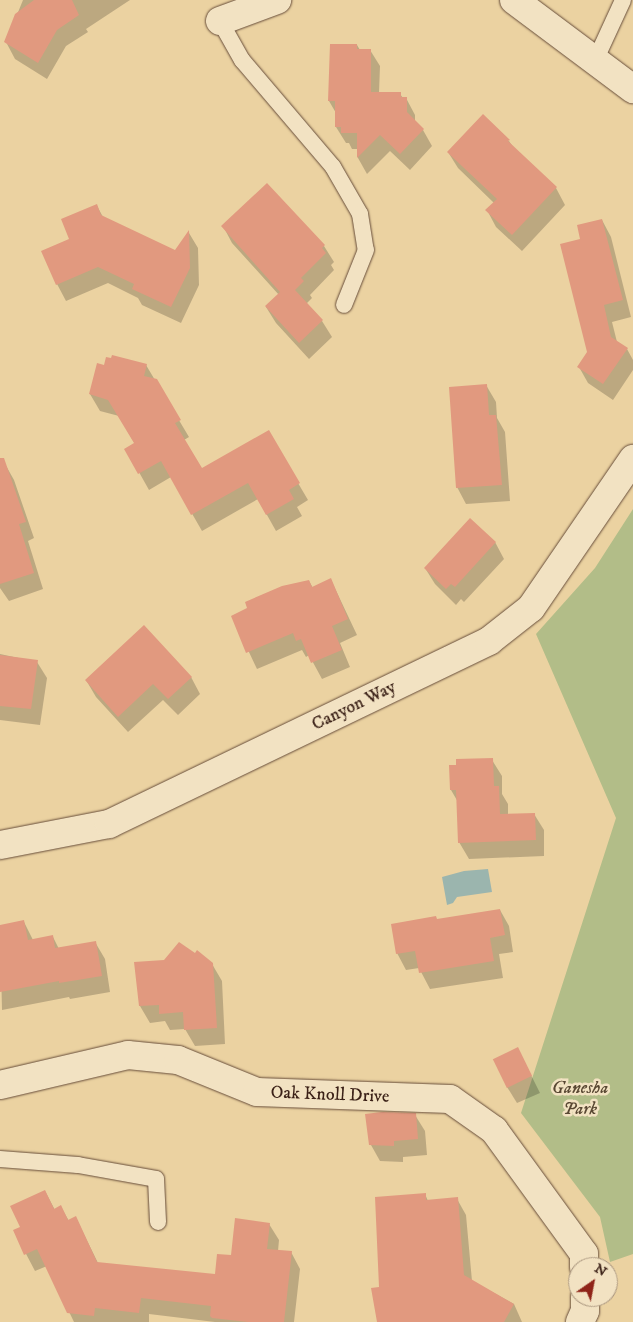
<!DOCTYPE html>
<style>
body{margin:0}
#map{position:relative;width:633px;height:1322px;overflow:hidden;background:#ebd2a1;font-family:"IM FELL DW Pica",serif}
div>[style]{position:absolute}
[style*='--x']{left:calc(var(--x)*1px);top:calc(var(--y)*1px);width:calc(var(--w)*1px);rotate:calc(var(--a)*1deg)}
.green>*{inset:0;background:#b2bd88}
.water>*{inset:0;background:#9bb5ae}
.shadow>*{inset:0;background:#0003}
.building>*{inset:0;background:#e1997f;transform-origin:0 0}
.roads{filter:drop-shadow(0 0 1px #674d3a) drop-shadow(0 0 1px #674d3a)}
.service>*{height:16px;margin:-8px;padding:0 8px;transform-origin:8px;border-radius:8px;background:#f2e2c2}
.minor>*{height:28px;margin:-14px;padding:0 14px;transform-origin:14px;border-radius:14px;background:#f2e2c2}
.secondary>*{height:28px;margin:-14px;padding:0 14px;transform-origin:14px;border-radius:14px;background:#f2e2c2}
span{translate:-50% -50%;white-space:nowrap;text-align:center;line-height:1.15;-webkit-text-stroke:5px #f2e2c2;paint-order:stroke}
.street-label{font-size:18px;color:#3b2117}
.park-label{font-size:18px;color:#594833;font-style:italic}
.north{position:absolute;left:568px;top:1257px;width:50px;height:50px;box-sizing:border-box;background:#f2e2c2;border:1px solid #a9957e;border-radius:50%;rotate:33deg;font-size:14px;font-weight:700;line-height:20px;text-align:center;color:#3b2117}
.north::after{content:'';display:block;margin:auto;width:18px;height:22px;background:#8f2418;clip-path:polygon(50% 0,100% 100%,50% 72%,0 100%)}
</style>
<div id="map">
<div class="green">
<i style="clip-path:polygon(633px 509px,633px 1254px,610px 1262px,600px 1217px,521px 1113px,616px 818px,536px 634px,595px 568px)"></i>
</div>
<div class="water">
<i style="clip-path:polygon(488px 869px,492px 892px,457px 897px,453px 903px,447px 905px,442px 877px,464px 871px)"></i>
</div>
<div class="shadow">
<i style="clip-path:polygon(23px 0,130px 0,86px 29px,88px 32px,66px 46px,47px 79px,15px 59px,6px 42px)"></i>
<i style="clip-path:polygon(357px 45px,360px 50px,370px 50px,380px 66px,379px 93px,400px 94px,403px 98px,406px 98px,415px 115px,415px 122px,423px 130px,432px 146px,410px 170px,390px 151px,367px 174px,358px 158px,358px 149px,352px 149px,349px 143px,346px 143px,336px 127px,336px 113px,329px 101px)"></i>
<i style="clip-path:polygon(509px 141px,513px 147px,556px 188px,565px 205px,522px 251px,496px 227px,487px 210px,494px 203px,458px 168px,448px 152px)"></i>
<i style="clip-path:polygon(97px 206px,103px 217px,175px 251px,189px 233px,198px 248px,199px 285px,181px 323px,142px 305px,138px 298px,108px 283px,66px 301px,57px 284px,70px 240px)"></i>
<i style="clip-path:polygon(602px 220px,611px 237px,631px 317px,612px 322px,617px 342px,627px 349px,633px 360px,633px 370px,613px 400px,588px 383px,579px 367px,588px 352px,581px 239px)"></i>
<i style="clip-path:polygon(223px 226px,324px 246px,334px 262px,331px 265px,334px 270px,310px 295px,312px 298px,306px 304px,322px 321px,332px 337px,309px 359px,276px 323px,266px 307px,279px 295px,232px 243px)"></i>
<i style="clip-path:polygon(146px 365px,189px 437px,184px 440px,201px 470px,268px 432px,308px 500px,297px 507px,302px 516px,276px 531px,258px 499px,202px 531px,171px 477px,149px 490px,126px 449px,135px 444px,119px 416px,100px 411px,90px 394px,104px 367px)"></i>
<i style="clip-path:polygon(486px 385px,496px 402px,497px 418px,505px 432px,510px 501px,466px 504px,457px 487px)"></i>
<i style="clip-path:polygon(5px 464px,14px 480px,34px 538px,28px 541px,43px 589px,9px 601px,0 588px,0 466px)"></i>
<i style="clip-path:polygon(495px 542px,504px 559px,464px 602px,461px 599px,456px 605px,435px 584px,425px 568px)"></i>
<i style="clip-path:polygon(331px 580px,357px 635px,340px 643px,350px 667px,322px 679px,309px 655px,306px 657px,302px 650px,257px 669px,232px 616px,309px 581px,313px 588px)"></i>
<i style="clip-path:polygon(0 654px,37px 662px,47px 678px,40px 725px,0 720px)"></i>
<i style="clip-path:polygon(191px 677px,200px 694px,178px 715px,163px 700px,128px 732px,96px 697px,86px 680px)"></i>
<i style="clip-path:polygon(492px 760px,502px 776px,502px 794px,508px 804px,508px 815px,534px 814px,544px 830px,544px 856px,469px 859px,459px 842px,458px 802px,451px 790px,450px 766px)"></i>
<i style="clip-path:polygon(500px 910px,509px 926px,513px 952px,499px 954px,503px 978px,430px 989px,419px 968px,406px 970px,397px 953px,438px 920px)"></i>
<i style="clip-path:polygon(24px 922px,33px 940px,53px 937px,59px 949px,95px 942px,105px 959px,110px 992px,70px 999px,69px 997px,2px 1010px,0 926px)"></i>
<i style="clip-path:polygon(165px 962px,212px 964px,222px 981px,225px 1044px,195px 1046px,185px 1029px,170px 1030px,165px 1021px,150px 1023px,140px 1006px,135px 964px)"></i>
<i style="clip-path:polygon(518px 1049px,540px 1093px,517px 1103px,507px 1087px)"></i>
<i style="clip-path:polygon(415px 1115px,425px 1131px,427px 1155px,403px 1157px,403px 1162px,380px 1161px,371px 1145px)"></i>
<i style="clip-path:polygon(45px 1191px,55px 1210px,61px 1207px,69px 1221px,76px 1218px,98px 1263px,216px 1276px,232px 1257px,269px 1224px,279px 1240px,278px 1251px,291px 1252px,300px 1269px,294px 1322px,215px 1322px,149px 1314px,149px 1322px,74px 1322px,47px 1266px,35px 1271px,14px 1231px,21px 1228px)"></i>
<i style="clip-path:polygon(425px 1194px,428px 1201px,457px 1199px,466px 1215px,472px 1281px,514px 1304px,522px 1322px,378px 1322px,380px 1288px)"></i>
</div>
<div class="building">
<i style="clip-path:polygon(34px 0,72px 0,79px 15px,57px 30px,38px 63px,4px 42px,15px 14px)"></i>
<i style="clip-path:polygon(330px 44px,357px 44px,357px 49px,371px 49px,371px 92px,401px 92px,401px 97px,407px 97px,407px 112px,424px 129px,400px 154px,380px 135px,357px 158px,357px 133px,341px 133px,341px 127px,335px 127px,335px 101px,328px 101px)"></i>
<i style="clip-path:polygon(483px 114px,510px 140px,508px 141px,557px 187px,512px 235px,485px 210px,497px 199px,447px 152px)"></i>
<i style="clip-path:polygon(267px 183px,325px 245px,322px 248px,326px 253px,301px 278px,304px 281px,295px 290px,323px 320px,299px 343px,265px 306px,280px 292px,221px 226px)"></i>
<i style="clip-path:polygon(97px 204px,101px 215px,175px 250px,189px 230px,190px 268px,171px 307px,132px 289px,134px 284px,98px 267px,56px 285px,41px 251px,69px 239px,61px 219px)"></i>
<i style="clip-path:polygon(602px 219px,623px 300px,604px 305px,611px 337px,628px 348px,603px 384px,577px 367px,587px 352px,560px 244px,580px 239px,577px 225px)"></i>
<i style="clip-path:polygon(112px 355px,147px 364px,144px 376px,157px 379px,181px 420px,175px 423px,202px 468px,269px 430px,300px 483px,289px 490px,294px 499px,266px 515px,248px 483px,191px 515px,161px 461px,138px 474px,124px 449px,134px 443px,108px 400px,89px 394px,97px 363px,104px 365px,106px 357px,111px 358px)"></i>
<i style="clip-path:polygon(487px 384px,489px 415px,496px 415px,502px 485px,456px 488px,449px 387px)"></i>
<i style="clip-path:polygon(0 458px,4px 458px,26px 522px,19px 524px,34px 573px,0 584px)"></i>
<i style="clip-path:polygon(470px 518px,496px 542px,455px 587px,451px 584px,446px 589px,424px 568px)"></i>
<i style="clip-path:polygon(331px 578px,348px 619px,332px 626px,342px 650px,311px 663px,301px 639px,296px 641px,293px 633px,246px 653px,231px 616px,247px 608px,245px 602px,282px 586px,309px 580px,312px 587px)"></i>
<i style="clip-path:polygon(144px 625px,192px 677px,168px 699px,153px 684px,118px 717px,85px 680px)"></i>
<i style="clip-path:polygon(0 655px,38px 660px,31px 709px,0 706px)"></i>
<i style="clip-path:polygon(493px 758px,494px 786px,499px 786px,500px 814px,535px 813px,536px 840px,458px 843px,456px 790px,450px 790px,449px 765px,456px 765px,456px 759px)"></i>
<i style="clip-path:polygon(500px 909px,505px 935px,490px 938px,494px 961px,419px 973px,415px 951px,396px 954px,391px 924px,436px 916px,437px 919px)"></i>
<i style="clip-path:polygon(24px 920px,28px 940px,53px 935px,55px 948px,96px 941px,102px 976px,59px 983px,59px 981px,0 992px,0 925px)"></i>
<i style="clip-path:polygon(179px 942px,195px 953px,197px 950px,213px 963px,217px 1028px,184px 1030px,183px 1012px,159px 1014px,159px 1005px,139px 1006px,134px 962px,164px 960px)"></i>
<i style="left:518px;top:1047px;width:32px;height:28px;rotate:64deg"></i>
<i style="clip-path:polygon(382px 1112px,416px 1113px,418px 1139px,394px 1141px,394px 1146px,369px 1145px,365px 1114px)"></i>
<i style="clip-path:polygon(45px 1190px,54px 1209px,61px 1205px,68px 1220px,76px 1216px,97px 1262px,215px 1274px,217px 1254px,231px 1255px,235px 1218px,270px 1223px,267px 1249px,292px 1251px,284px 1322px,248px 1322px,212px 1318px,210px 1316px,211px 1306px,141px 1298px,139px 1313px,95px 1308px,94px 1316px,67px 1313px,37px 1249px,24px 1255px,13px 1230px,20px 1227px,10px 1206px)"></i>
<i style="clip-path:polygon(426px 1193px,426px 1200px,458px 1197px,464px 1275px,514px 1304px,504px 1322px,377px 1322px,371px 1288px,379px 1287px,375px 1197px)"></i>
</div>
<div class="roads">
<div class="service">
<i style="--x:220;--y:21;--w:45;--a:60.6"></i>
<i style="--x:242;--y:60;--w:140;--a:49.6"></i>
<i style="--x:333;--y:167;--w:54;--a:60.1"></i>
<i style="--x:360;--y:214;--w:36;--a:81"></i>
<i style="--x:366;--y:250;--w:59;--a:111.8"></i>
<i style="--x:595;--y:61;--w:67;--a:-65.3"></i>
<i style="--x:0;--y:1159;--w:78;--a:4.4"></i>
<i style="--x:78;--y:1165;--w:79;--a:10.2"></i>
<i style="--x:156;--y:1179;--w:43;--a:87.3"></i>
</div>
<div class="minor">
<i style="--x:220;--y:21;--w:61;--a:-20.2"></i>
<i style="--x:0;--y:845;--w:111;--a:-10.9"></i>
<i style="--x:109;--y:824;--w:422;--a:-25.7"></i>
<i style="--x:489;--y:641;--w:53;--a:-38.2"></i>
<i style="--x:531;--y:608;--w:181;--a:-55.6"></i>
<i style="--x:0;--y:1085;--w:131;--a:-13.2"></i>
<i style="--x:128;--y:1055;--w:50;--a:5.7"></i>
<i style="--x:178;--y:1060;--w:85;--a:22.1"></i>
<i style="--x:257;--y:1092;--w:193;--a:2.1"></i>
<i style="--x:450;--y:1099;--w:54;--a:35.2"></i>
<i style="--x:494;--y:1130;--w:153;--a:54"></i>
<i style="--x:584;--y:1254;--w:13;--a:90"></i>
<i style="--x:580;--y:1322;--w:12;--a:-66"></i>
<i style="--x:585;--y:1311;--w:14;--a:-90"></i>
</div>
<div class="secondary">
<i style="--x:514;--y:0;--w:149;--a:36.8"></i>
</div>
</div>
<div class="street-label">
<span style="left:354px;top:706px;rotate:-26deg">Canyon Way</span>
<span style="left:330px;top:1095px;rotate:2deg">Oak Knoll Drive</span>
</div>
<div class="park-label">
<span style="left:580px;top:1099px">Ganesha<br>Park</span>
</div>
<div class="north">N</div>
</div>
